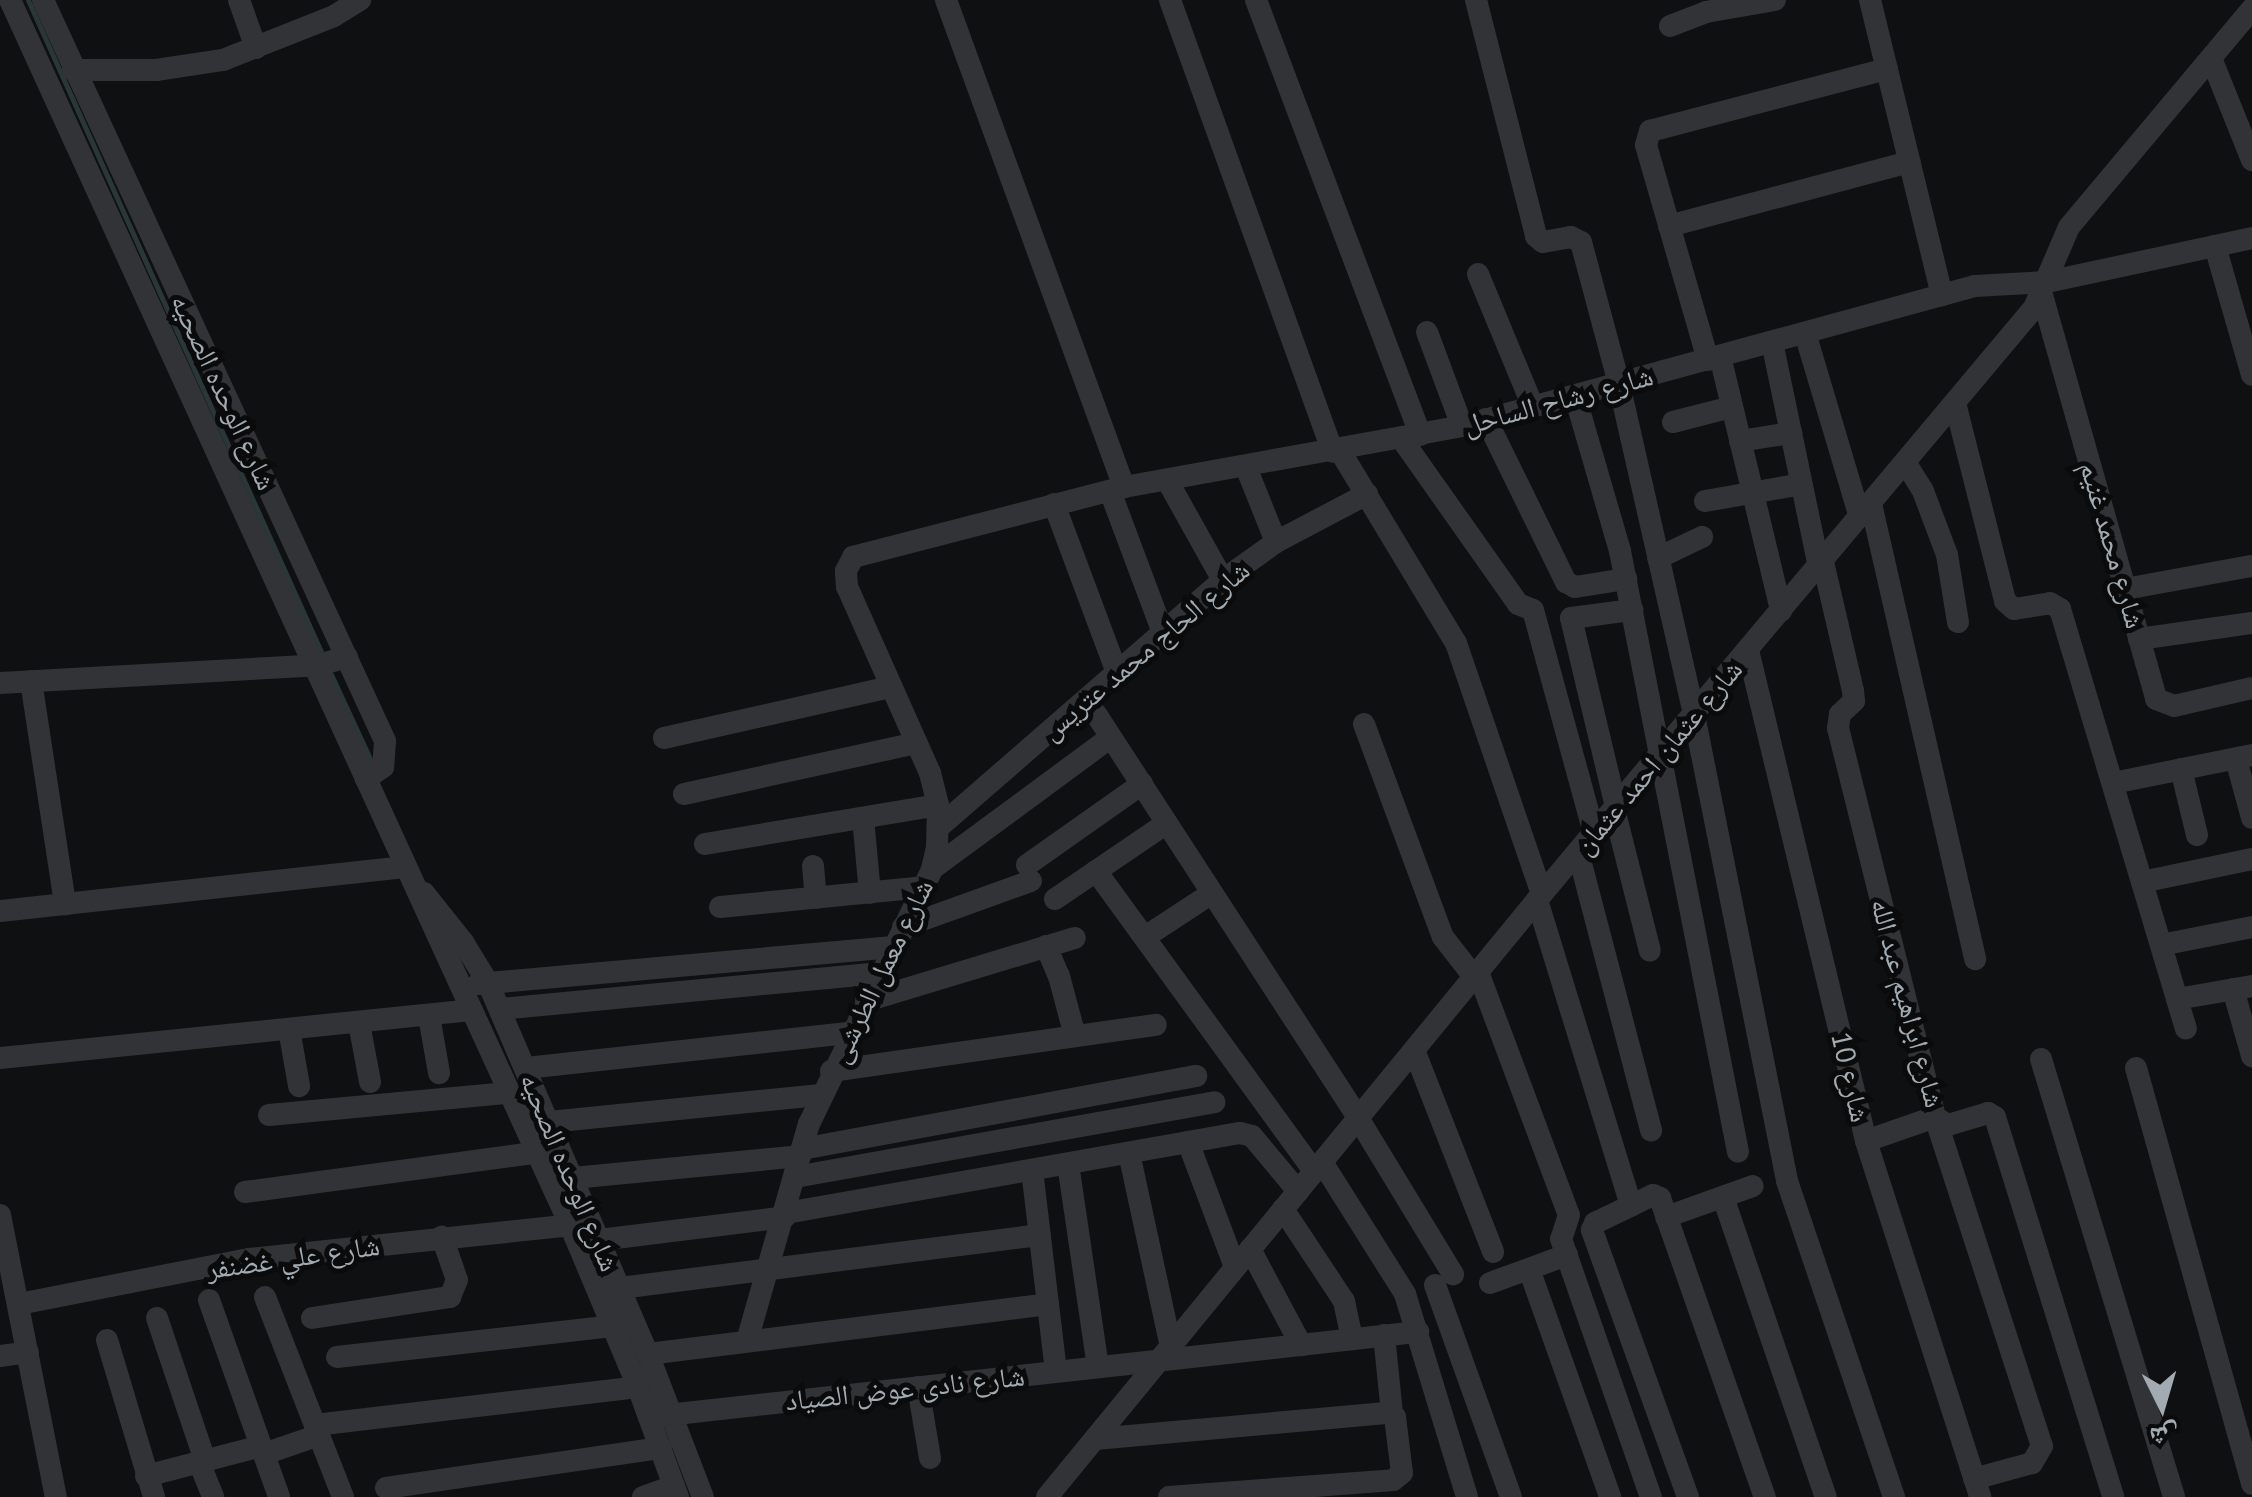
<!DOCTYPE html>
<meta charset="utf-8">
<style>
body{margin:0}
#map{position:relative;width:2252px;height:1497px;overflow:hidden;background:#0f1011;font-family:"PT Sans","Noto Naskh Arabic",sans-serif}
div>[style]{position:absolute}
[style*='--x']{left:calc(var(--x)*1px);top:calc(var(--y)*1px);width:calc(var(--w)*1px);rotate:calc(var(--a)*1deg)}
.stream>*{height:5px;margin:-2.5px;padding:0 2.5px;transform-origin:2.5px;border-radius:2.5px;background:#2a3739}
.minor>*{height:22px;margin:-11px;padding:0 11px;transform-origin:11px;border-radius:11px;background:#313336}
span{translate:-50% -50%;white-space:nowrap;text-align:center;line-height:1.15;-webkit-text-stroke:10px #0b0b0c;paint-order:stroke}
.street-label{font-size:28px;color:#a1abb1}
.north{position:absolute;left:2112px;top:1357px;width:100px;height:100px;-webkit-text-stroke:8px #0b0b0c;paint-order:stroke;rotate:175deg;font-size:28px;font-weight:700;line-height:40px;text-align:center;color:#a1abb1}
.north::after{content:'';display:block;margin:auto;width:35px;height:45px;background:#a1abb1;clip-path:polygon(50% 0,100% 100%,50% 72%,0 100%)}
</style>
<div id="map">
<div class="stream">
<i style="--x:28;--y:0;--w:719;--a:65.79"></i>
<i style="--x:329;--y:670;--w:102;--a:65.2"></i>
</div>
<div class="minor">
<i style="--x:10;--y:0;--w:1347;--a:65.43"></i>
<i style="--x:570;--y:1225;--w:176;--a:67.2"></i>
<i style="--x:638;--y:1387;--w:117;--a:70"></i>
<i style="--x:43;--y:0;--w:816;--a:65.22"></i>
<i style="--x:385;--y:741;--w:26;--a:94"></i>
<i style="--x:383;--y:767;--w:21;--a:145"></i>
<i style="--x:239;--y:0;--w:51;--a:70.5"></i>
<i style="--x:946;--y:0;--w:519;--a:69.92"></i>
<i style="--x:1170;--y:0;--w:480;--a:70.2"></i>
<i style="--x:1256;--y:0;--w:465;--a:69.3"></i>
<i style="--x:1476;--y:0;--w:244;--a:75.7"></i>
<i style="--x:1536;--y:236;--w:9;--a:41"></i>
<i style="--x:1543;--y:242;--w:28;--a:-10"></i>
<i style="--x:1571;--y:237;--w:11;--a:27"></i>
<i style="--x:1581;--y:242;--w:147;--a:75"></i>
<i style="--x:1619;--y:384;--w:339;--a:77.2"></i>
<i style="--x:1694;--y:715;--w:475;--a:78.7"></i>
<i style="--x:1787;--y:1181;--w:334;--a:71.3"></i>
<i style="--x:1870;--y:0;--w:304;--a:76.3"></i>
<i style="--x:1670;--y:26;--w:39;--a:-21"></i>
<i style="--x:1706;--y:12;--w:70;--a:-9.9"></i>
<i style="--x:2211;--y:58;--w:110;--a:68.1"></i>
<i style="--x:73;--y:70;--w:83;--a:0"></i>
<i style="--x:156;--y:70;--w:68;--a:-8.5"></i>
<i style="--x:223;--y:60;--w:119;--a:-21.6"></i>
<i style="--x:334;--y:16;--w:31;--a:-32"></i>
<i style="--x:1669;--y:226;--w:249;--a:-14.9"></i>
<i style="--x:2215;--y:246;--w:134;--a:74"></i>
<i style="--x:1478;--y:274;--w:144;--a:67.5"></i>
<i style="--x:2042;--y:295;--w:420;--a:74.2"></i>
<i style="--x:2156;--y:699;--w:19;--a:21"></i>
<i style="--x:2174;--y:706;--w:80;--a:-13"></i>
<i style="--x:1427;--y:332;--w:100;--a:69.6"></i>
<i style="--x:1805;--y:333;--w:192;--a:73.4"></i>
<i style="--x:1772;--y:342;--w:229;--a:78.2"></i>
<i style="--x:1720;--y:356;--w:262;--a:76.5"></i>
<i style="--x:1708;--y:360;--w:224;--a:-106.1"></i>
<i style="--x:1646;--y:145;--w:15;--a:-74"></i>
<i style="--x:1650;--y:131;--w:245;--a:-14.7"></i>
<i style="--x:1575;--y:396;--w:161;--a:73.8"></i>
<i style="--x:1620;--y:551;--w:612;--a:78.89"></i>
<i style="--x:1955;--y:403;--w:204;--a:75.8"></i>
<i style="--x:2005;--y:601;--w:12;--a:42"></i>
<i style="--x:2014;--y:609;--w:36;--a:-9"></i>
<i style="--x:2050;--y:603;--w:12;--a:31"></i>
<i style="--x:2060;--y:609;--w:438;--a:73.3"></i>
<i style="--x:1486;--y:419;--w:182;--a:63.9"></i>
<i style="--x:1566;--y:582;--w:10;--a:29"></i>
<i style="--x:1575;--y:587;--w:52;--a:-8.9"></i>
<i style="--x:1673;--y:422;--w:61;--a:-14.3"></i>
<i style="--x:1401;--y:438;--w:203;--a:54.8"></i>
<i style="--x:1518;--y:604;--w:16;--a:22"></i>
<i style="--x:1533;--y:610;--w:231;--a:74.7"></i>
<i style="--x:1740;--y:441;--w:52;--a:-8.9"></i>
<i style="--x:1340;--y:451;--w:224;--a:58.9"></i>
<i style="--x:1456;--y:643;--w:265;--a:71.1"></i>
<i style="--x:1905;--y:462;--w:34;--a:58"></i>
<i style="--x:1923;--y:491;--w:68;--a:69.4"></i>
<i style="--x:1947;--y:555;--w:68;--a:80.7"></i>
<i style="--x:1246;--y:467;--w:81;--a:68.2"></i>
<i style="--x:1167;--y:480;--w:115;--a:60.8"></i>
<i style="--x:1110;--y:491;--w:148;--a:69.5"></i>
<i style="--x:1705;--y:501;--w:98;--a:-9.9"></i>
<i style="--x:1054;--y:504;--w:177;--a:69.5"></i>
<i style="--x:1871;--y:504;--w:467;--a:77.1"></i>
<i style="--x:1658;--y:558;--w:49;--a:-25.5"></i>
<i style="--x:1823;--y:562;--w:132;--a:76.9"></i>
<i style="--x:1853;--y:691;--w:10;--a:84"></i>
<i style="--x:1854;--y:701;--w:19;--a:137"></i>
<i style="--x:1840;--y:714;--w:14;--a:98"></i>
<i style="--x:1838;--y:728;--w:401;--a:76"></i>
<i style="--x:1935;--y:1117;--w:346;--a:72"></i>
<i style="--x:2042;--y:1446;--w:20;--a:120"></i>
<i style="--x:2032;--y:1463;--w:60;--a:164.6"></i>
<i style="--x:2125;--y:589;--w:129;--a:-10.3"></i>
<i style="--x:2139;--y:639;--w:114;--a:-8.1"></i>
<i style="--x:1748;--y:650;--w:505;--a:76.49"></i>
<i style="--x:1866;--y:1141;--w:374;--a:72.2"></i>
<i style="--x:31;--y:681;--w:226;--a:81.3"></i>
<i style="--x:0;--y:683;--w:319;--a:-3.2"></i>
<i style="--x:318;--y:665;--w:30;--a:-15"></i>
<i style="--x:1096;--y:714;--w:482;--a:57"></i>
<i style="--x:1358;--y:1118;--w:183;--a:58.7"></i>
<i style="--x:1364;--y:724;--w:227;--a:69.7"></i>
<i style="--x:1443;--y:937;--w:51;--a:52.2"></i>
<i style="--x:664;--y:738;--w:233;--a:-12.7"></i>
<i style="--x:2236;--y:759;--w:61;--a:74.8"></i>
<i style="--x:2181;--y:769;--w:68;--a:76.4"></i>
<i style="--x:2113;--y:783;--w:142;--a:-11.4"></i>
<i style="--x:684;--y:794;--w:238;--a:-12.4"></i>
<i style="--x:1616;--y:807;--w:194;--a:-103.4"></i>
<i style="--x:1571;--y:618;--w:62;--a:-7.5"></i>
<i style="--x:1614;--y:809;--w:146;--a:75.8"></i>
<i style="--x:863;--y:818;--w:75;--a:84.7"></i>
<i style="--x:939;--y:827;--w:376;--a:-41"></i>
<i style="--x:1223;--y:580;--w:65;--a:-35.6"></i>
<i style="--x:1276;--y:542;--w:103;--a:-27.8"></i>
<i style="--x:705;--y:844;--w:236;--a:-9.5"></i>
<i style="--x:1578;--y:852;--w:288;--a:75.3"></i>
<i style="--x:1027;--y:865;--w:141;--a:-35.2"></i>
<i style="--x:813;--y:866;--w:32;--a:85"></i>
<i style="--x:932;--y:869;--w:222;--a:-36.4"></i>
<i style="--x:1096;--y:871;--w:371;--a:54"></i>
<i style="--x:2142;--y:882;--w:112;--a:-11.8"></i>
<i style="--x:424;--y:893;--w:63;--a:51.5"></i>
<i style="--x:463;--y:942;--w:48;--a:58.6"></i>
<i style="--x:488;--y:983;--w:404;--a:66.7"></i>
<i style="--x:648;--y:1354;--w:153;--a:69"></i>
<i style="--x:1055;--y:899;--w:135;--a:-34.2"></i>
<i style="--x:1537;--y:900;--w:320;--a:72.9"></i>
<i style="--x:720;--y:907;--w:204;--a:-5.6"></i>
<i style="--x:0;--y:911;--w:405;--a:-6.2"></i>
<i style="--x:903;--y:927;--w:136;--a:-19.8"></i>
<i style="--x:1145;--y:937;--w:80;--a:-33.3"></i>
<i style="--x:2161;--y:945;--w:93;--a:-11.2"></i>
<i style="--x:1046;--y:946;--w:33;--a:67"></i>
<i style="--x:1059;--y:976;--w:62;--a:75.1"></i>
<i style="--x:1478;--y:972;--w:259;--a:69.5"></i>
<i style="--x:1569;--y:1215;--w:25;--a:108"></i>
<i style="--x:1561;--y:1239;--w:273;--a:70.8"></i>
<i style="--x:478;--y:984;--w:417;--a:-5.1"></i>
<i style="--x:2233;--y:989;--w:70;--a:74.2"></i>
<i style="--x:2177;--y:999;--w:76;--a:-9.8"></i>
<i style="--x:866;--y:1001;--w:218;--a:-16.8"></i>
<i style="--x:500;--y:1009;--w:382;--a:-5.4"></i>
<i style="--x:429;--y:1016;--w:58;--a:80"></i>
<i style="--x:359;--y:1023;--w:60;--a:79.4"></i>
<i style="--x:289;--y:1029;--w:58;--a:80"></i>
<i style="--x:1414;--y:1050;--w:217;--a:68.6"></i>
<i style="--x:0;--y:1058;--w:471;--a:-5.8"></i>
<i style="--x:2041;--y:1059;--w:458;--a:73.1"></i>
<i style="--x:526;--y:1068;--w:326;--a:-6.2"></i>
<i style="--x:2136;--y:1068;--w:432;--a:74.4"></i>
<i style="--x:831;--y:1071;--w:328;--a:-8.1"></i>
<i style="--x:269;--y:1115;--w:240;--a:-5.3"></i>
<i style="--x:1935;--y:1117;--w:15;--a:32"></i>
<i style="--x:1948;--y:1125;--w:42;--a:-16.7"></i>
<i style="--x:1988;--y:1113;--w:8;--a:30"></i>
<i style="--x:1995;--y:1117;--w:398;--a:72.7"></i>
<i style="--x:549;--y:1122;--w:273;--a:-5.7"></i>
<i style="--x:1866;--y:1141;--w:73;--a:-19.2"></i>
<i style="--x:1188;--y:1142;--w:134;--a:69.4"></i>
<i style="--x:802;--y:1149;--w:401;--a:-10.5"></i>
<i style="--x:1129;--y:1153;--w:199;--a:77.8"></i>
<i style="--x:1322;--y:1162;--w:156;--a:57.8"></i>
<i style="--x:1405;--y:1294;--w:212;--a:73"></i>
<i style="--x:1068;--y:1164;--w:205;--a:81.6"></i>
<i style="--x:1032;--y:1170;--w:202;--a:83.2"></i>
<i style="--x:795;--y:1177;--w:426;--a:-10.1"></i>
<i style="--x:573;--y:1178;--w:228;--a:-5.5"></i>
<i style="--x:245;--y:1192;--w:293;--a:-7.7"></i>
<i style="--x:1723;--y:1197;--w:317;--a:71.1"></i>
<i style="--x:1283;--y:1209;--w:110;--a:56.5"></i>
<i style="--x:1344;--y:1301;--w:39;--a:78"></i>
<i style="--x:786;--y:1213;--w:461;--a:-10"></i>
<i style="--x:1240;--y:1133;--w:12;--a:14"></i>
<i style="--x:1252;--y:1136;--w:72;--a:50.1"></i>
<i style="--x:0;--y:1215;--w:288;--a:78.8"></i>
<i style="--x:1666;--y:1217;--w:92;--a:-19.6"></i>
<i style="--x:599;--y:1240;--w:187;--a:-7"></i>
<i style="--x:1250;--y:1249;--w:109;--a:62"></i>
<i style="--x:1529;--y:1269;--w:242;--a:70.4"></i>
<i style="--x:1490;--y:1283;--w:82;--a:-20"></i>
<i style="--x:1435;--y:1285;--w:225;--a:70.3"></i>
<i style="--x:620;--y:1288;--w:423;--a:-7.2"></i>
<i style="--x:265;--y:1297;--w:215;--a:68.7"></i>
<i style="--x:209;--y:1300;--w:209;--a:70.4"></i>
<i style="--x:19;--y:1304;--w:234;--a:-11.1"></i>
<i style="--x:249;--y:1259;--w:323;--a:-6"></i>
<i style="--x:157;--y:1318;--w:151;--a:71.4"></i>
<i style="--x:312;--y:1318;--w:140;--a:-8.7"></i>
<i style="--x:450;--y:1297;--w:18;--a:-68"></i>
<i style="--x:457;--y:1280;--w:46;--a:-109.2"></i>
<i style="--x:1384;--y:1335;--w:79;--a:84.2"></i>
<i style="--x:107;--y:1340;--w:164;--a:73.3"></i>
<i style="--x:747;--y:1341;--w:226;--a:-74.1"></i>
<i style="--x:809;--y:1124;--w:283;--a:-64.2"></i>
<i style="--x:932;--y:869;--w:22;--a:-77"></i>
<i style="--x:937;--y:848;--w:43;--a:-88.7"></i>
<i style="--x:938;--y:805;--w:33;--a:-104"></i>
<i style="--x:930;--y:773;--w:204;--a:-114"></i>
<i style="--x:847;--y:587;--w:16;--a:-94"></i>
<i style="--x:846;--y:571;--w:16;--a:-63"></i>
<i style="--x:853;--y:557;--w:280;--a:-14.5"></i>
<i style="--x:1124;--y:487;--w:343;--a:-10.2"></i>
<i style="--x:1462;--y:426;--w:532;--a:-15.26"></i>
<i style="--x:1975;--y:286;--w:72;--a:-3.2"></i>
<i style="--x:2047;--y:282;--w:210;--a:-12.1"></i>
<i style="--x:648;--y:1354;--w:403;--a:-7.1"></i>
<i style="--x:0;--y:1356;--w:28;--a:-8"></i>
<i style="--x:337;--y:1357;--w:277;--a:-6.4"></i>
<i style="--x:918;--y:1387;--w:72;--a:80.4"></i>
<i style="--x:649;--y:1417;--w:774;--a:-6.31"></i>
<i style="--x:315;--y:1425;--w:325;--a:-6.7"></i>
<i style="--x:1095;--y:1439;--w:295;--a:-5.1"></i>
<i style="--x:1389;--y:1413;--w:7;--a:34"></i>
<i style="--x:1395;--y:1417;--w:56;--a:82.9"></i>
<i style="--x:1402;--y:1473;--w:11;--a:142"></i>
<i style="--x:264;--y:1454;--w:58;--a:-19.1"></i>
<i style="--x:199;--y:1462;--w:38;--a:68"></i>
<i style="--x:146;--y:1476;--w:119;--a:-14.6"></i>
<i style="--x:386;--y:1488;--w:278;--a:-8.3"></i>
<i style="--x:643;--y:1497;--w:33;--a:-20"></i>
<i style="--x:1047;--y:1497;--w:772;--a:-50.62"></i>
<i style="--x:1537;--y:900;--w:773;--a:-49.99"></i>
<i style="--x:2034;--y:308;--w:88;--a:-66.6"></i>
<i style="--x:2069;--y:227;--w:285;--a:-50"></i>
<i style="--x:1169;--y:1497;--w:225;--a:-4.3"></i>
<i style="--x:1688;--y:1497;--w:284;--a:-109.8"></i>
<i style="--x:1592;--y:1230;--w:8;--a:-67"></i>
<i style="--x:1595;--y:1223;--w:64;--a:-25.8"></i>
<i style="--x:1653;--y:1195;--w:8;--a:23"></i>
<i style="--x:1660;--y:1198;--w:317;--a:70.7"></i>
</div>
<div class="street-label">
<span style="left:224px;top:392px;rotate:65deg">شارع الوحده الصحيه</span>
<span style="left:1558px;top:400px;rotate:-15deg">شارع رشاح الساحل</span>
<span style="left:2113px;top:545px;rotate:74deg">شارع محمد غنيم</span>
<span style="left:1145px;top:650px;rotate:-40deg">شارع الحاج محمد عتريس</span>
<span style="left:1658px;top:757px;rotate:-50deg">شارع عثمان احمد عثمان</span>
<span style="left:881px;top:971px;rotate:-64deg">شارع معمل الطرشى</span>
<span style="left:1908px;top:1003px;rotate:75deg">شارع ابراهيم عبد الله</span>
<span style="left:1851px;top:1077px;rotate:77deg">شارع 10</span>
<span style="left:570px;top:1172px;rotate:67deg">شارع الوحده الصحيه</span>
<span style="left:293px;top:1257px;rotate:-8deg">شارع علي غضنفر</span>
<span style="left:905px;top:1388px;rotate:-6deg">شارع نادى عوض الصياد</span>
</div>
<div class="north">ش</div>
</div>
